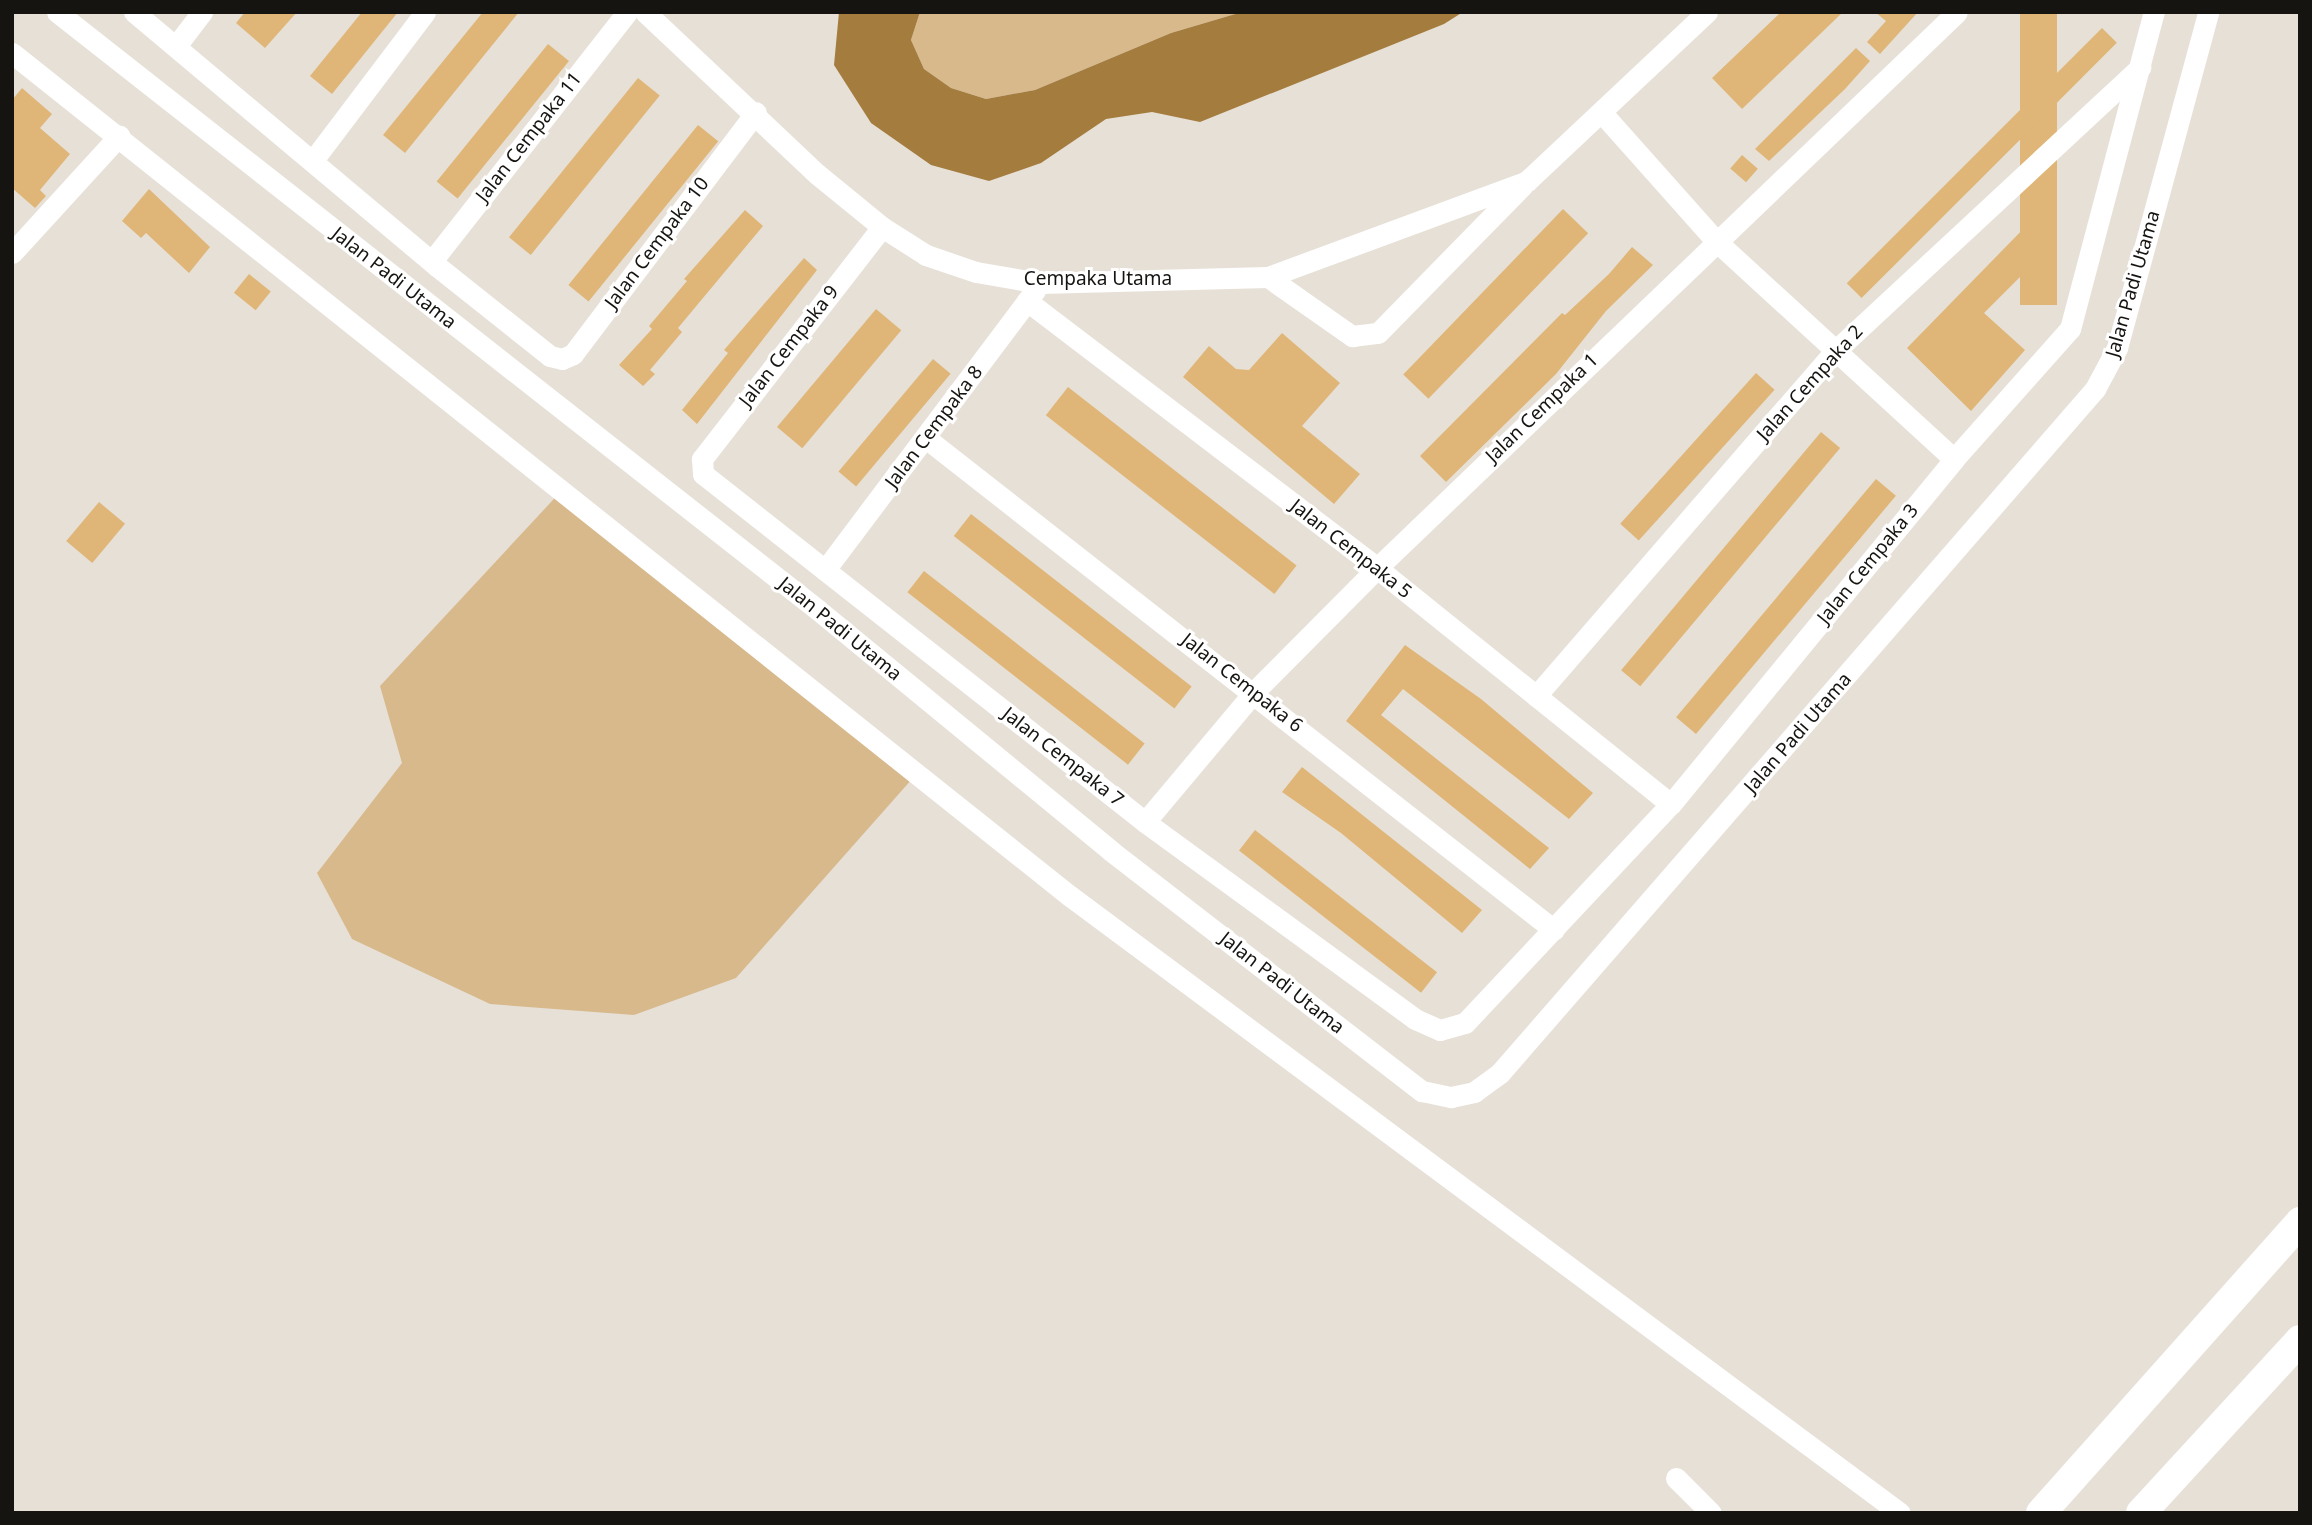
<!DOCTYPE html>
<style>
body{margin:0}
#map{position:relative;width:2312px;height:1525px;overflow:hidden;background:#e7e0d7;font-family:"Noto Sans",sans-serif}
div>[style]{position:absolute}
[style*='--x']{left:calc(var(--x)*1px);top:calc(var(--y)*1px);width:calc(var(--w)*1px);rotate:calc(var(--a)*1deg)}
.green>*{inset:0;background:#d8b98c}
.water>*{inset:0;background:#a47d3e}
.building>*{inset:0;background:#dfb677;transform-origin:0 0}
.street>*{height:21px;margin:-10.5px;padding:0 10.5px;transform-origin:10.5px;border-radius:10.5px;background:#fff}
.secondary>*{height:30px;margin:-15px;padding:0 15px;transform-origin:15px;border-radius:15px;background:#fff}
span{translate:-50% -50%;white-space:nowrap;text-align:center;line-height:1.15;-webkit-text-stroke:6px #fff;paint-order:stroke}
.street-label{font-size:19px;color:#161411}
.frame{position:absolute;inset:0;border:14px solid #161411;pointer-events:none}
</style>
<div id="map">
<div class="green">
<i style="clip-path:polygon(920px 12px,1242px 12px,1171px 33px,1035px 90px,986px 99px,951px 88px,924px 69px,911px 40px)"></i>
<i style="clip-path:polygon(565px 487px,920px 770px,736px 978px,634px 1015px,490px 1004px,352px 939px,317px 873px,402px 763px,380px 686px)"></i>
</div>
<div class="water">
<i style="clip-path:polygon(839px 12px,920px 12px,911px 40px,924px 69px,951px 88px,986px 99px,1035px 90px,1171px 33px,1242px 12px,1463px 12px,1444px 24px,1200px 122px,1152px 112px,1106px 119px,1041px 163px,989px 181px,931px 165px,871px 123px,834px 65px)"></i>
</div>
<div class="building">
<i style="clip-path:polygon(245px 12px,297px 12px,265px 48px,236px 23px)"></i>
<i style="clip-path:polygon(362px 12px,398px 12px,332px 94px,310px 76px)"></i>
<i style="clip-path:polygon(483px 12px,519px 12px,405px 153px,383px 135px)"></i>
<i style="clip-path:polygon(1781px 12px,1843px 12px,1742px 109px,1712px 78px)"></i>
<i style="clip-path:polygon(1875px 12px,1918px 12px,1880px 54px,1867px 42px,1886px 21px)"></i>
<i style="left:2020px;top:12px;width:37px;height:293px"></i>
<i style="left:2102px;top:28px;width:21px;height:361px;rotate:45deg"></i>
<i style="left:548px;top:44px;width:27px;height:177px;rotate:39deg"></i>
<i style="clip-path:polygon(1856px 48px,1870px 61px,1845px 89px,1769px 161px,1755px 149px)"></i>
<i style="left:638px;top:78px;width:28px;height:205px;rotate:39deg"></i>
<i style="clip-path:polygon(22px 88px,52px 114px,40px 128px,70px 154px,40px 190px,46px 196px,35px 208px,12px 188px,12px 100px)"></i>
<i style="left:698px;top:125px;width:26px;height:206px;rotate:39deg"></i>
<i style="left:1742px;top:155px;width:21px;height:18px;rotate:41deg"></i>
<i style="clip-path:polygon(149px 189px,210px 247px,189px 273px,146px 233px,141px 238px,122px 221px)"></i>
<i style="left:1563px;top:209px;width:35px;height:230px;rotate:44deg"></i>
<i style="clip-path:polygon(745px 210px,763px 226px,678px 328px,682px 332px,650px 370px,655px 374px,643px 386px,619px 365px,652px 329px,649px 326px,687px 281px,684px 279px)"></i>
<i style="clip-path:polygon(2030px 222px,2053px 244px,1984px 313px,2025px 350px,1971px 411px,1907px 348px)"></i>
<i style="clip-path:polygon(1632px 247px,1653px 265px,1606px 311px,1556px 374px,1446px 482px,1420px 456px,1562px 313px,1565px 315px,1609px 274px)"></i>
<i style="clip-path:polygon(804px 258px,817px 270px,697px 424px,682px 410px,728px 353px,724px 350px)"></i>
<i style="left:249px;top:274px;width:28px;height:24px;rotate:39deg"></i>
<i style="left:876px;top:309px;width:33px;height:154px;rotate:40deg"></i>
<i style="clip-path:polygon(1282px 333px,1340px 383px,1302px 426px,1360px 474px,1334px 504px,1183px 377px,1209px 346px,1236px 369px,1249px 370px)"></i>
<i style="left:933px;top:359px;width:23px;height:147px;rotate:40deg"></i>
<i style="left:1756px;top:373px;width:25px;height:203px;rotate:42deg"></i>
<i style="left:1068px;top:387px;width:290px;height:36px;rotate:38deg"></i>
<i style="left:1821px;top:432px;width:25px;height:311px;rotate:40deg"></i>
<i style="left:1876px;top:479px;width:26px;height:311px;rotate:40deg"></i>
<i style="left:99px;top:502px;width:34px;height:51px;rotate:40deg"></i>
<i style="left:971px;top:514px;width:280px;height:28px;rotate:38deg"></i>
<i style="left:924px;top:571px;width:280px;height:27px;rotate:38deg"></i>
<i style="clip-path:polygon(1405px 645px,1481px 699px,1593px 793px,1569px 819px,1403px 689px,1381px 715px,1549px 848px,1530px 869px,1346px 721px)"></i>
<i style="clip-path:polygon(1302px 767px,1482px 910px,1462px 933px,1341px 833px,1282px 792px)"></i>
<i style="left:1255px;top:830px;width:231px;height:26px;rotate:38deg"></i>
</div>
<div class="street">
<i style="--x:57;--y:12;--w:968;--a:38.16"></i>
<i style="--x:818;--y:610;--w:379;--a:39.4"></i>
<i style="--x:1111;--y:851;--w:393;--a:37.7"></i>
<i style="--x:1422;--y:1091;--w:30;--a:12"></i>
<i style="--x:1451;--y:1097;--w:24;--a:-12"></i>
<i style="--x:1474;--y:1092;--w:32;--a:-36"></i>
<i style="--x:1500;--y:1073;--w:907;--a:-48.98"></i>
<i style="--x:2095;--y:389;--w:47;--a:-61.8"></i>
<i style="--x:2117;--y:348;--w:348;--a:-74.8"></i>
<i style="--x:134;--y:12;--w:397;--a:40"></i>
<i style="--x:438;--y:267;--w:143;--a:38.5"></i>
<i style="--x:550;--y:356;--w:12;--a:14"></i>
<i style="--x:562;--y:359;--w:12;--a:-24"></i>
<i style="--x:573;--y:354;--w:303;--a:-52.9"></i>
<i style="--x:645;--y:12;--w:236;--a:43.3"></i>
<i style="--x:817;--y:174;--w:84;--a:39.2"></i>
<i style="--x:882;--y:227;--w:52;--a:32.5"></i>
<i style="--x:926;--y:255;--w:53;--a:18.8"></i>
<i style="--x:976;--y:272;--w:65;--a:9.8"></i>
<i style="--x:1040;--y:283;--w:228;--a:-1.5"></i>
<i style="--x:1268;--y:277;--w:276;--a:-20.3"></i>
<i style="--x:1527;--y:181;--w:247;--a:-43.2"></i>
<i style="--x:176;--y:46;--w:43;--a:-52.6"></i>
<i style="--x:12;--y:53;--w:1353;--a:38.55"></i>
<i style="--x:1070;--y:896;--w:1034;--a:36.63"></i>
<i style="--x:1602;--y:113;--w:171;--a:48.3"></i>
<i style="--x:1716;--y:241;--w:323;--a:42.5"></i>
<i style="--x:314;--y:159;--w:184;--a:-52.9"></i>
<i style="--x:882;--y:227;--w:294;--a:127.8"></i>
<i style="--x:702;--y:459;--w:15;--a:86"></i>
<i style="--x:703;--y:474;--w:563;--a:38.21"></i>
<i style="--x:1145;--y:822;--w:334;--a:36.1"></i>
<i style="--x:1415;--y:1019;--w:27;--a:24"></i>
<i style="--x:1440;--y:1030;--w:26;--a:-16"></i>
<i style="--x:1465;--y:1023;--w:301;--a:-46.8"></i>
<i style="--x:1671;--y:804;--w:446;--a:-50.6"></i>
<i style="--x:1954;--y:459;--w:174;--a:-48.3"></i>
<i style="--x:2070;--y:329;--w:328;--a:-75.2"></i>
<i style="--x:12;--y:253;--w:159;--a:-47.6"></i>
<i style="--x:432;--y:261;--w:316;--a:-51.9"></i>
<i style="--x:1268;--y:277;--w:103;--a:35.1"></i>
<i style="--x:1352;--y:336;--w:26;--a:-7"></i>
<i style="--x:1378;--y:333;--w:207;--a:-45.6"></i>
<i style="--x:1027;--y:301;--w:440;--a:37.3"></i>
<i style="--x:1377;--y:568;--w:377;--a:38.8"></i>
<i style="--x:927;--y:439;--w:796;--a:38.06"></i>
<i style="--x:825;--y:570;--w:350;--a:-53.1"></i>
<i style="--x:1536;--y:696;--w:457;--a:-49.1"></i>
<i style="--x:1835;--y:351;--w:417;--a:-42.9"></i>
<i style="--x:1145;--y:822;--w:170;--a:-50"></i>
<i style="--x:1254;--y:692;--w:175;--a:-45.2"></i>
<i style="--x:1377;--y:568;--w:803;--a:-43.79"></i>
<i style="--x:1676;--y:1478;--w:49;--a:45"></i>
</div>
<div class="secondary">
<i style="--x:2041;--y:1513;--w:390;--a:-48.3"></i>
<i style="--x:2141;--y:1513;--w:235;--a:-47.4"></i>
</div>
<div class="street-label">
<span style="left:529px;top:137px;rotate:-52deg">Jalan Cempaka 11</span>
<span style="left:657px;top:243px;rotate:-53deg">Jalan Cempaka 10</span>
<span style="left:394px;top:278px;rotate:38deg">Jalan Padi Utama</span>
<span style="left:1098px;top:279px">Cempaka Utama</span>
<span style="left:2133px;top:284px;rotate:-74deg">Jalan Padi Utama</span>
<span style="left:789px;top:346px;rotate:-52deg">Jalan Cempaka 9</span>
<span style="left:1810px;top:383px;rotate:-48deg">Jalan Cempaka 2</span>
<span style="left:1542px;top:408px;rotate:-44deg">Jalan Cempaka 1</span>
<span style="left:934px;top:427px;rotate:-53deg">Jalan Cempaka 8</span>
<span style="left:1351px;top:549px;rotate:38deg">Jalan Cempaka 5</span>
<span style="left:1868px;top:564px;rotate:-51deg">Jalan Cempaka 3</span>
<span style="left:840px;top:629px;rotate:39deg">Jalan Padi Utama</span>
<span style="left:1242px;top:683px;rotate:38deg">Jalan Cempaka 6</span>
<span style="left:1798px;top:733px;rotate:-49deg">Jalan Padi Utama</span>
<span style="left:1063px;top:757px;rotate:38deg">Jalan Cempaka 7</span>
<span style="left:1282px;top:983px;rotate:38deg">Jalan Padi Utama</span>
</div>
<div class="frame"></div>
</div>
